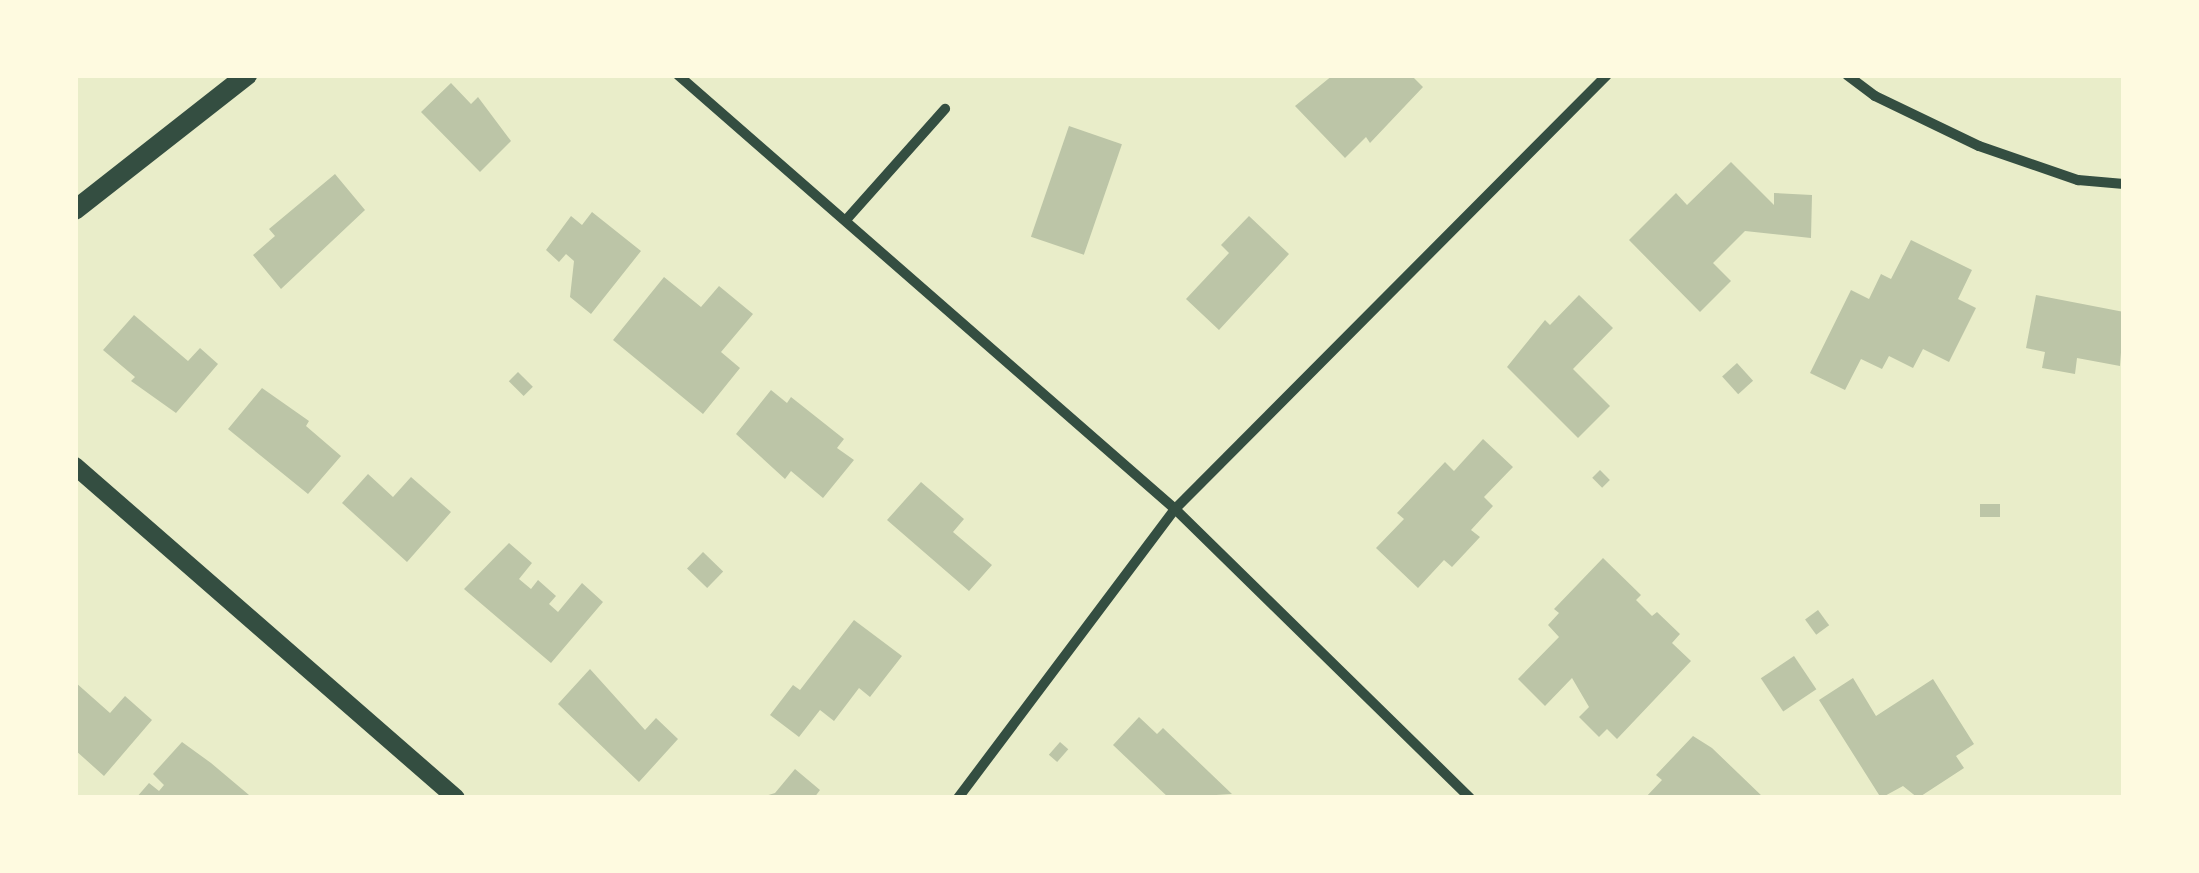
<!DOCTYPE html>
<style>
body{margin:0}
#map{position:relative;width:2199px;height:873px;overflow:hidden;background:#e9edc9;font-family:"Source Sans 3",sans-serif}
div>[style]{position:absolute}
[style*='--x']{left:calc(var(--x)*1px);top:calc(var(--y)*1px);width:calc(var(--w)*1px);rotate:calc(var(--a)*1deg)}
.building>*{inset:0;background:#bcc5a7;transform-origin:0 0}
.minor>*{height:10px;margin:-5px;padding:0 5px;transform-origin:5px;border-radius:5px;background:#344e41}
.tertiary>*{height:18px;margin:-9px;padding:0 9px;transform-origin:9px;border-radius:9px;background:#344e41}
.secondary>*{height:20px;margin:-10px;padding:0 10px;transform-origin:10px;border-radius:10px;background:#344e41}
span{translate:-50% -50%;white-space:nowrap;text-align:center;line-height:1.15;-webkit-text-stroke:8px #fefae0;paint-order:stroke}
.frame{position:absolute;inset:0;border:78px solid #fefae0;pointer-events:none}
</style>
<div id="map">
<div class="building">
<i style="clip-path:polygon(1333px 75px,1411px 75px,1423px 87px,1370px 143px,1366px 137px,1345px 158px,1295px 106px)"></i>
<i style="clip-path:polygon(451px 83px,471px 104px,478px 97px,511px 141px,480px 172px,421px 112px)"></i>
<i style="left:1069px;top:126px;width:56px;height:117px;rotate:19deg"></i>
<i style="clip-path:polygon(1731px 162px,1774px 205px,1774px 193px,1812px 195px,1811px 238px,1745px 231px,1713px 263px,1731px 281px,1700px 312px,1629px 240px,1676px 193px,1687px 205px)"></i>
<i style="clip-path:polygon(335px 174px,365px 210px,281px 289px,253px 255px,275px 236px,269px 229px)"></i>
<i style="clip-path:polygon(592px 212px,641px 251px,591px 314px,570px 297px,574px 261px,566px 254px,559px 262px,546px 250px,571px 216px,582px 225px)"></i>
<i style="clip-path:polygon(1249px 216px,1289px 254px,1219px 330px,1186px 299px,1229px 253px,1221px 245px)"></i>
<i style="clip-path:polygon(1911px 240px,1972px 270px,1958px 299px,1976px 308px,1949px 362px,1923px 349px,1913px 368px,1889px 356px,1882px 369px,1861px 359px,1845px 390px,1810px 373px,1851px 290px,1869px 299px,1881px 274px,1891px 279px)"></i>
<i style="clip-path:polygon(664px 277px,701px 307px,719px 286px,753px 314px,721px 352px,740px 368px,703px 414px,613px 340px)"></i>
<i style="clip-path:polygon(1579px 295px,1613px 328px,1573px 369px,1610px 406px,1578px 438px,1507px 367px,1545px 320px,1550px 325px)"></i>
<i style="clip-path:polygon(2036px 295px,2124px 312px,2120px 366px,2077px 358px,2075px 374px,2042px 368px,2045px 352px,2026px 348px)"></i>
<i style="clip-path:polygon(134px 315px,188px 361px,200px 348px,218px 364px,176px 413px,131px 381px,135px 377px,103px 350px)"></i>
<i style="left:1737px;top:363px;width:24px;height:20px;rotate:48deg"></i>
<i style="left:518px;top:372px;width:21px;height:13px;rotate:45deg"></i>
<i style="clip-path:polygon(262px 388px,309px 421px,306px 426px,341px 456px,308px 494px,228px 429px)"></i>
<i style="clip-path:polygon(771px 390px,787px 403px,791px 397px,844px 439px,837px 448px,854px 460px,823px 498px,791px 471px,785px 479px,736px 434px)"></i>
<i style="clip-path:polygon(1483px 439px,1513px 467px,1484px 497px,1493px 506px,1471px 530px,1480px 537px,1452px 567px,1444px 560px,1418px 588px,1376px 548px,1404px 519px,1397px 513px,1445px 462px,1454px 471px)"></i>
<i style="left:1600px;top:470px;width:14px;height:11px;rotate:45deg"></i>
<i style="clip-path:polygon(368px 474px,393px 497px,411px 477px,451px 512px,407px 562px,342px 503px)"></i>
<i style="clip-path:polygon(921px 482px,964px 519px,953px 532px,992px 565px,969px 591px,887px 520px)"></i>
<i style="left:2000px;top:504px;width:13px;height:20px;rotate:90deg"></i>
<i style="clip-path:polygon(509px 543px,532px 563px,519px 579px,531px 589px,538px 580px,556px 596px,549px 604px,558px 612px,582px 583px,603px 602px,551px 663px,464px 589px)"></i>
<i style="left:703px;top:552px;width:28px;height:23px;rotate:44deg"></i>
<i style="clip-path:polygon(1603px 558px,1641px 595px,1636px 600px,1652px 616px,1657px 612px,1680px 634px,1672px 643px,1691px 661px,1617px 739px,1607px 729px,1599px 737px,1579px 717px,1589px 707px,1572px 678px,1545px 706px,1518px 679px,1559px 637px,1548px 625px,1559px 613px,1554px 609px)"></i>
<i style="left:1818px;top:610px;width:19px;height:16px;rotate:54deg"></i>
<i style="clip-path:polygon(854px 620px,902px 656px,870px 697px,859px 688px,834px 721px,820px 710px,799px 737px,770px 715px,793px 685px,800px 690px)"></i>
<i style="left:1794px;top:656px;width:40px;height:40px;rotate:56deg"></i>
<i style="clip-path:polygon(590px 669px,645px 730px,656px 718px,678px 739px,639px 782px,558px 704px)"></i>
<i style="clip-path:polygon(1853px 678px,1876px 716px,1933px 679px,1974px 744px,1956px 756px,1964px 768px,1918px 798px,1903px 786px,1881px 798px,1819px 700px)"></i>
<i style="clip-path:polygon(75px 682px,110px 713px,125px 696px,152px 720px,104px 776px,75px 750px)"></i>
<i style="clip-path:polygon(1139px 717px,1157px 734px,1163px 728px,1232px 794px,1169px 798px,1113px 745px)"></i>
<i style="clip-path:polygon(1693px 736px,1712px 748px,1764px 798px,1645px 798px,1662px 780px,1656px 775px)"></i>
<i style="clip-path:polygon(182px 742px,211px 763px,249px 795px,136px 798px,149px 783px,159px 791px,164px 785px,153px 774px)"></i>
<i style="left:1060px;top:742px;width:11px;height:17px;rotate:41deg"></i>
<i style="clip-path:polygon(795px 769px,820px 790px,814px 798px,759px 798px,775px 793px)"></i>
</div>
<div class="minor">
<i style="--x:678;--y:75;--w:660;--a:41.13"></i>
<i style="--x:1175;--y:509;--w:413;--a:44.4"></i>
<i style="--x:1847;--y:75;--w:35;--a:37"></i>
<i style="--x:1875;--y:96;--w:115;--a:25.7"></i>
<i style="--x:1979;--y:146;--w:105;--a:19"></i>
<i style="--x:2078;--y:180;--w:46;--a:5"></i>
<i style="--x:846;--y:220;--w:149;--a:-48.3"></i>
<i style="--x:958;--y:798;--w:361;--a:-53.1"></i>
<i style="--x:1175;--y:509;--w:612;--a:-45.13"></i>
</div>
<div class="tertiary">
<i style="--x:75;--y:466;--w:505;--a:41.07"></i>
</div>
<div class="secondary">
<i style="--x:75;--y:210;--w:219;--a:-38.1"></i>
</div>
<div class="frame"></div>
</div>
